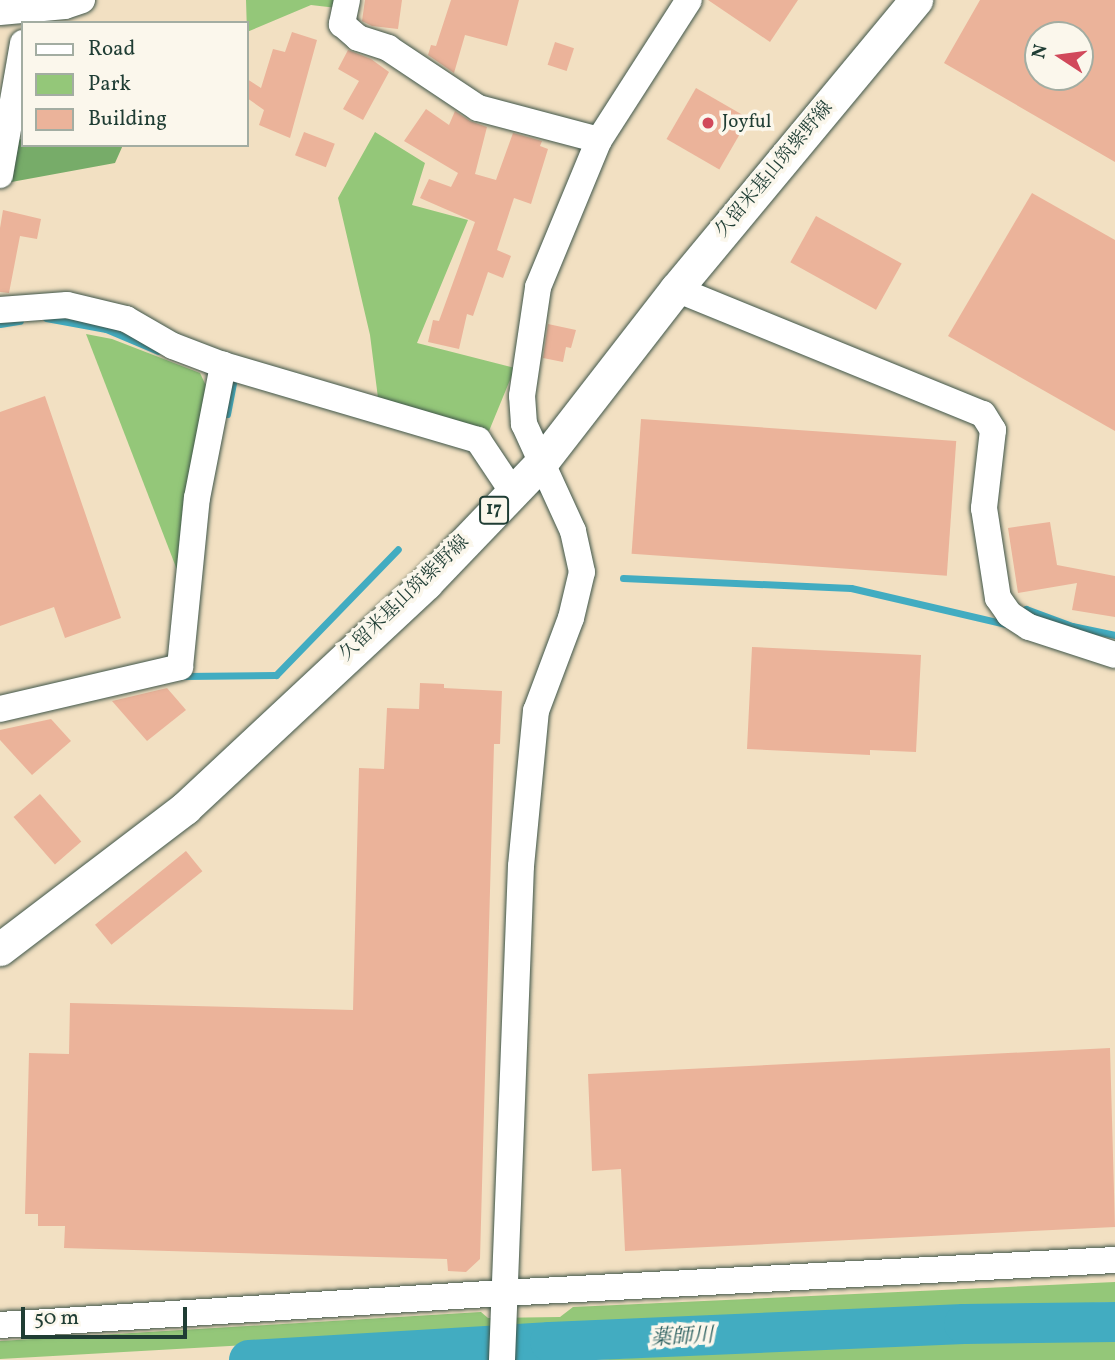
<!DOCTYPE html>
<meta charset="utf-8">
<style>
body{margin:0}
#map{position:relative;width:1115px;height:1360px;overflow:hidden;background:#f2e0c2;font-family:Vollkorn,"Noto Serif JP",serif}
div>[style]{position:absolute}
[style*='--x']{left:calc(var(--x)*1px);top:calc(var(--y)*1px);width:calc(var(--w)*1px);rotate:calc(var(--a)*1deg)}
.green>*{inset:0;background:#94c779}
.forest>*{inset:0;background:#77ac69}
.stream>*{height:7px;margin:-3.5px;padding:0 3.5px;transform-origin:3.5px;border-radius:3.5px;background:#42acc1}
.river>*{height:40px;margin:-20px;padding:0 20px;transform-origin:20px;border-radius:20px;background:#42acc1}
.building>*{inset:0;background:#ebb39a;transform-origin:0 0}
.roads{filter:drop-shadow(0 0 2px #3f5549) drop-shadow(0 0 2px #3f5549)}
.minor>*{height:26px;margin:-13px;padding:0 13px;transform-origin:13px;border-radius:13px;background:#fff}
.major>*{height:33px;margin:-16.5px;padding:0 16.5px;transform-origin:16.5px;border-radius:16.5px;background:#fff}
.dots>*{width:19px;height:19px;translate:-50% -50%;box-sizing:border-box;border:4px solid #fbf7ec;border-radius:50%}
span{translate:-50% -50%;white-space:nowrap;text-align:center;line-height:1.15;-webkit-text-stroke:7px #fbf7ec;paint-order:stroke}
.shield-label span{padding:2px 5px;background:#fbf7ec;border:2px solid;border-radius:5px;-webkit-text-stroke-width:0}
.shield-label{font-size:18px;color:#1f3d34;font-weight:700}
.poi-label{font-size:19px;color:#1f3d34}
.left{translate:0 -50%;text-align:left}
.street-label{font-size:19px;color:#1f3d34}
.water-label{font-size:21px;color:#2a5e5e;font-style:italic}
.legend{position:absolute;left:21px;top:21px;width:228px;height:126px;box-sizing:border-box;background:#fbf7ec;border:2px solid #a3ada2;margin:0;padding:9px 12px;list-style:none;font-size:21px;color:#1f3d34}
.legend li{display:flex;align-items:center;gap:14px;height:35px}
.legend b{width:35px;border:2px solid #a3ada2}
.north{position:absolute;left:1024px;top:21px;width:70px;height:70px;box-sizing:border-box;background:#fbf7ec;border:2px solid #a3ada2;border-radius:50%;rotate:283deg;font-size:19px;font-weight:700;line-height:28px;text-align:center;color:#1f3d34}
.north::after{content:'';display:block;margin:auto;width:24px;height:32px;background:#d1495b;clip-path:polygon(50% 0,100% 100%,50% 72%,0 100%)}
.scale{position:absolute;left:21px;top:1307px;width:166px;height:32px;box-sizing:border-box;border:4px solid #1f3d34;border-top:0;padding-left:9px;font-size:21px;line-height:24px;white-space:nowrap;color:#1f3d34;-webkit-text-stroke:5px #fbf7ec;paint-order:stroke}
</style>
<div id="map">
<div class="green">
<i style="clip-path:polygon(246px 0,338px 0,337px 8px,311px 5px,247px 32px)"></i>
<i style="clip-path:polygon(375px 132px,425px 163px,412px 205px,468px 220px,417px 343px,515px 368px,489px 431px,378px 398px,370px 335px,338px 198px)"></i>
<i style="clip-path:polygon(86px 334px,112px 339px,200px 373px,208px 390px,179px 575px)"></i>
<i style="clip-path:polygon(1115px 1282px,1115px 1302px,567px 1327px,0 1359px,0 1341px,481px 1312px,488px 1318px,560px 1317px,573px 1307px)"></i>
<i style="clip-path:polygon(1115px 1333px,1115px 1360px,591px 1360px)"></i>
</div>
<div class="forest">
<i style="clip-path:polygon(23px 139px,23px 145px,123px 145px,115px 163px,6px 183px,13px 140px)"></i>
</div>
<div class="stream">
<i style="--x:46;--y:318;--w:61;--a:10.4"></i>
<i style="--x:106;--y:329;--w:56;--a:22.9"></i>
<i style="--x:0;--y:324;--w:20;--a:-9"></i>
<i style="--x:227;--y:414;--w:38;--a:-79"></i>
<i style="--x:623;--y:578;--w:228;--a:2.5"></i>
<i style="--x:851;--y:588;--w:159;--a:13.1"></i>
<i style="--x:1018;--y:615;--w:10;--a:-37"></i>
<i style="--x:1026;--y:609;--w:49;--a:20.3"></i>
<i style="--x:1072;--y:626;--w:44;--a:11.8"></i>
<i style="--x:184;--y:676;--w:92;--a:-0.6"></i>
<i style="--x:276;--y:675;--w:175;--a:-45.9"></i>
</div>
<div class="river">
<i style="--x:249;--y:1360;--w:302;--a:-3.4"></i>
<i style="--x:550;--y:1342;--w:414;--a:-2.5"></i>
<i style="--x:964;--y:1324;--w:151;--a:-0.8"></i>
</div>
<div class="building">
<i style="clip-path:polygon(365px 0,402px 0,398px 29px,372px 26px,362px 21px)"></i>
<i style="clip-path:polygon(451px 0,519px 0,507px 46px,465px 35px,454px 73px,428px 55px,431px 45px,436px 46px)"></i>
<i style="clip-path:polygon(708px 0,798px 0,770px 42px)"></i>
<i style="clip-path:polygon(evenodd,980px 0,1115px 0,1115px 162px,944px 63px,980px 0,1038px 35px,1080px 35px,1080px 77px,1038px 77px,1038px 35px)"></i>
<i style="clip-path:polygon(292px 32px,317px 40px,290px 138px,259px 125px,264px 110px,247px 98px,247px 79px,261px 88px,273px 49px,285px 52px)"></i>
<i style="left:555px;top:42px;width:20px;height:24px;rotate:18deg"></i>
<i style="clip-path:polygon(348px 50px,371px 59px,389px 72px,363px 120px,343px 109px,359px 81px,338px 69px)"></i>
<i style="left:696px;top:88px;width:61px;height:59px;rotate:30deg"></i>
<i style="clip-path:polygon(426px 109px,449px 125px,455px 111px,470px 121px,487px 127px,475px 174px,496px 180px,513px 133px,542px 141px,540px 146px,548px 149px,531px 204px,514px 198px,497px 250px,511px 256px,503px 278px,488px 272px,473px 316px,467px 314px,459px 349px,428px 342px,433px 320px,439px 321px,475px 222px,420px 198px,429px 179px,451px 187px,458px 173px,404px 141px)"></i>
<i style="left:304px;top:132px;width:33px;height:25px;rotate:21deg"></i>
<i style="clip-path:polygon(1032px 193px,1115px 240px,1115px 431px,948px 336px)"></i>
<i style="clip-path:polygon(3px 210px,41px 219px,37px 239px,20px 236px,9px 293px,0 292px,0 228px)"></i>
<i style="left:816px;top:216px;width:98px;height:53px;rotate:29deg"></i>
<i style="clip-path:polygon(548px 324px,576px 330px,571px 348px,566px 347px,563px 362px,543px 358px)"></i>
<i style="clip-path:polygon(45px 396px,121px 618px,65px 638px,54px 607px,0 626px,0 412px)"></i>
<i style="left:641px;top:419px;width:316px;height:135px;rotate:4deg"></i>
<i style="clip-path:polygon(1050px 522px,1057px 565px,1115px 576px,1115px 617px,1072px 610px,1077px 583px,1018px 593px,1008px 528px)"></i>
<i style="clip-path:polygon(752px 647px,921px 655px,916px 752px,870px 750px,870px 755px,747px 749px)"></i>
<i style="clip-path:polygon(420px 683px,444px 684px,444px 688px,502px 691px,500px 744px,494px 744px,480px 1259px,466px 1272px,448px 1271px,447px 1259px,64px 1248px,65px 1226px,38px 1226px,38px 1214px,25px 1214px,29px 1053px,69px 1054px,70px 1003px,353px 1010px,359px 768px,384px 769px,387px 708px,419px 709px)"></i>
<i style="clip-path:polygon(167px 688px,186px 710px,147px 741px,112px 701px)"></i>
<i style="clip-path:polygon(51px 719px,71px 741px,32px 775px,0 740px,0 730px)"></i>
<i style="left:40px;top:794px;width:63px;height:35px;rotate:49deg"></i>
<i style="left:186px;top:851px;width:26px;height:117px;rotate:51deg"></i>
<i style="clip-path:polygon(1110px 1048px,1115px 1227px,625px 1251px,621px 1169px,592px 1171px,588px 1074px)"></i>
</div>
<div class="roads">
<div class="minor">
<i style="--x:347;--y:0;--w:25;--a:102"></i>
<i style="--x:342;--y:24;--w:21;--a:41"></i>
<i style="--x:358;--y:38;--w:32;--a:18"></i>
<i style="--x:388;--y:48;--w:108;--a:33.7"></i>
<i style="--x:478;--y:108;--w:125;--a:14.8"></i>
<i style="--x:0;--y:12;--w:65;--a:-5.3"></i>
<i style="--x:65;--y:6;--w:18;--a:-19"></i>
<i style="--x:0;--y:175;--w:134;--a:-80.1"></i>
<i style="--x:676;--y:289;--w:331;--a:22.2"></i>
<i style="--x:983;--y:414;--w:19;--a:58"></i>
<i style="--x:993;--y:430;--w:79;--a:96.6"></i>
<i style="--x:984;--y:508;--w:91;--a:81.2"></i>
<i style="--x:998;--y:598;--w:19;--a:55"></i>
<i style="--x:1009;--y:614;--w:24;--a:33"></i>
<i style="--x:1029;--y:627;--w:90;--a:18"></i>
<i style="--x:0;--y:310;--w:67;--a:-4.3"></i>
<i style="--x:67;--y:305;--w:61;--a:13.3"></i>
<i style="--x:126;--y:319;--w:54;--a:29.9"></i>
<i style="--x:173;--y:346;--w:53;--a:20.8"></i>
<i style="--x:223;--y:365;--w:266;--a:16.4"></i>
<i style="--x:478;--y:440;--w:61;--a:56.3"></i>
<i style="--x:0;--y:709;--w:185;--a:-13.1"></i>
<i style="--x:180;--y:667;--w:170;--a:-84.3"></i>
<i style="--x:197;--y:498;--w:136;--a:-78.9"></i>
<i style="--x:0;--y:1325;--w:504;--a:-3.64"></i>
<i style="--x:503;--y:1293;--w:613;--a:-3.09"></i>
<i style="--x:502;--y:1360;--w:494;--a:-87.8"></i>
<i style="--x:521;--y:866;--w:156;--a:-84.5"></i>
<i style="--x:536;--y:711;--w:99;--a:-69.4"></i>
<i style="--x:571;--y:618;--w:47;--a:-76.6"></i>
<i style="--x:582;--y:572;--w:42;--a:-102.4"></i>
<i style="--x:573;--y:531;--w:118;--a:-114.6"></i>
<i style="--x:524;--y:424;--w:28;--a:-94"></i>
<i style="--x:522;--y:396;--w:110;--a:-81.6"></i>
<i style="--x:538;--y:287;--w:159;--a:-67.5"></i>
<i style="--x:599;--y:140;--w:166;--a:-57.3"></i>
</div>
<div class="major">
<i style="--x:0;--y:949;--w:233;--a:-37.3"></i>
<i style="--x:185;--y:808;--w:330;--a:-43"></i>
<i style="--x:426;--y:583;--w:166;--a:-46.2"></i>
<i style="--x:541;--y:463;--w:220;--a:-52.2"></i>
<i style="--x:676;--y:289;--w:376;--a:-50.3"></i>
</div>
</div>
<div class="dots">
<i style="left:708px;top:123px;background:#d1495b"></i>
</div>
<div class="shield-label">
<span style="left:494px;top:510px">17</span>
</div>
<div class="poi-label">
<span class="left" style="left:722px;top:123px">Joyful</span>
</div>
<div class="street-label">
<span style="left:775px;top:170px;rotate:-50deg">久留米基山筑紫野線</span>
<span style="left:405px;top:599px;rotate:-44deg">久留米基山筑紫野線</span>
</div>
<div class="water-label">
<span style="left:682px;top:1338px;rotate:-3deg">薬師川</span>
</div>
<ul class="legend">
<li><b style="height:9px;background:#fff"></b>Road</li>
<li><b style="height:19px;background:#94c779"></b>Park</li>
<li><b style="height:19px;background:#ebb39a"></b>Building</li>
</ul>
<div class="north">N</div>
<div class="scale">50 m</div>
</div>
